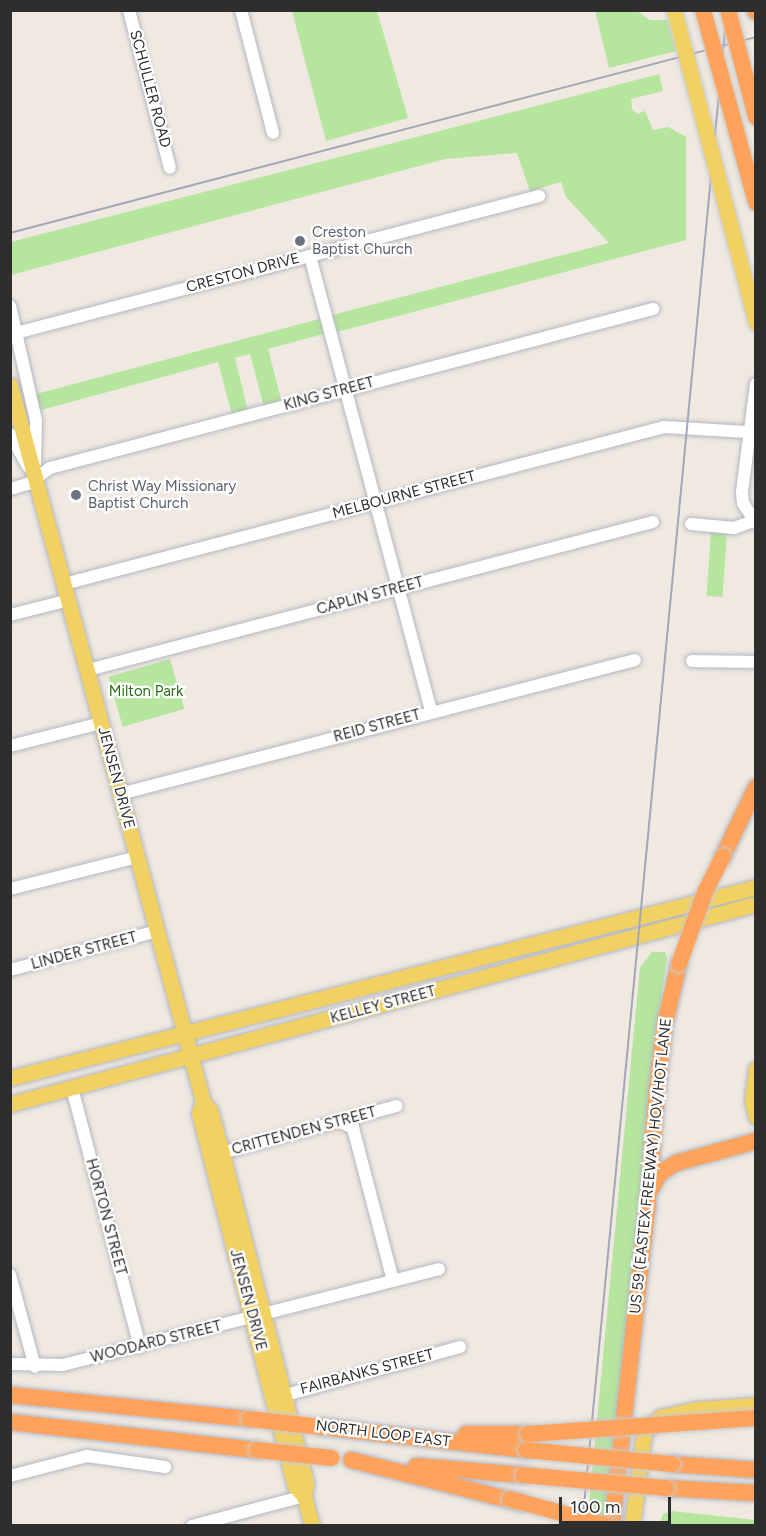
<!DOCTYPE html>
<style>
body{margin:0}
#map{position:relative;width:766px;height:1536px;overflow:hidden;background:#efe9e1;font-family:Figtree,sans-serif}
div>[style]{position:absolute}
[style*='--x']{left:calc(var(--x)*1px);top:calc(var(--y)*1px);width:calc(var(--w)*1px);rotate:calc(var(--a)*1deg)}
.green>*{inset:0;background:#b6e59e;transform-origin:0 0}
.roads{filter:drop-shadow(0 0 2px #b4b7c1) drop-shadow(0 0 2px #b4b7c1)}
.minor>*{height:12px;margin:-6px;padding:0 6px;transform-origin:6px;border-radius:6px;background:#fff}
.major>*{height:15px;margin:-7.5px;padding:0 7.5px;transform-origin:7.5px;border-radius:7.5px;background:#f2d163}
.highway>*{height:16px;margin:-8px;padding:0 8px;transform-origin:8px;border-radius:8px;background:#ffa35c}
.rail>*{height:2px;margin:-1px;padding:0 1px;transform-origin:1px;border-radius:1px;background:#a3a6b8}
.bridges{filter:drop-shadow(0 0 2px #c9c9c9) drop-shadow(0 0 2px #c9c9c9)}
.major-bridge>*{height:15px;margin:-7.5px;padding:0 7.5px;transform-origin:7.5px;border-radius:7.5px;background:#f2d163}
.highway-bridge>*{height:16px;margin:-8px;padding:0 8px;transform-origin:8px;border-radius:8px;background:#ffa35c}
.dots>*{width:16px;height:16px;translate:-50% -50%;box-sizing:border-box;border:3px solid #fff;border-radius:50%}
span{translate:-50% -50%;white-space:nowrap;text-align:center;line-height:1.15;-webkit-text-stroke:4.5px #fff;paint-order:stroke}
.street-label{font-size:15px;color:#2e2e2e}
.worship-label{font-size:15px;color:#5b616d}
.left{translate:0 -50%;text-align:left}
.park-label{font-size:15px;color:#2c6e1b}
.frame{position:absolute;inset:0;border:12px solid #2e2e2e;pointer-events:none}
.scale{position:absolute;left:559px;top:1497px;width:112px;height:27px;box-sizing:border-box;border:3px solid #2e2e2e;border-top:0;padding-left:8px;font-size:18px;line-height:21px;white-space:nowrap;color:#2e2e2e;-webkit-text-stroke:4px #fff;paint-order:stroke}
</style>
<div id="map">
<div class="green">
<i style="clip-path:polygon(292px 11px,377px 11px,408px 118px,326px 141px)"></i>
<i style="clip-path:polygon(595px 11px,637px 11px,650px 20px,667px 20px,676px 51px,609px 68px)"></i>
<i style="clip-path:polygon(659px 74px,663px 91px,631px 99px,632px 109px,637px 114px,645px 111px,653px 130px,668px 127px,686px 137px,686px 240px,337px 332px,332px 315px,609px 243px,566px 197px,561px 182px,530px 191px,517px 153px,445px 159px,11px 275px,11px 242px)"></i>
<i style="clip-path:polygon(323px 318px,327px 333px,268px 349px,282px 403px,264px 407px,250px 354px,235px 358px,248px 411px,232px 415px,218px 362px,41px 410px,36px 394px)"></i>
<i style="left:711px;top:532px;width:16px;height:64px;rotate:4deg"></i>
<i style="left:170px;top:659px;width:52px;height:64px;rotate:74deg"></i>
<i style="clip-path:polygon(652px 952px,665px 952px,667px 959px,655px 1036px,607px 1525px,587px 1526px,640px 967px)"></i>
<i style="clip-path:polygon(672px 1511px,755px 1520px,755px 1525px,660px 1525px,663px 1514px)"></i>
</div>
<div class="roads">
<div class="minor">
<i style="--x:129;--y:10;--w:163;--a:75.5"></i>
<i style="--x:241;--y:10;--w:127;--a:75.4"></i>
<i style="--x:310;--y:256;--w:471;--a:75.1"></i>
<i style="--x:10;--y:306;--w:117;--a:77.2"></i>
<i style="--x:36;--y:420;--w:44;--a:91.3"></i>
<i style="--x:16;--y:333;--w:541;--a:-14.68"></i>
<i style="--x:756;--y:384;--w:109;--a:97.4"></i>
<i style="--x:742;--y:492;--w:11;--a:85"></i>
<i style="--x:743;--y:503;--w:24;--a:57"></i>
<i style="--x:10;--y:434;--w:37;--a:61"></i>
<i style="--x:10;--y:489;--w:19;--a:-16"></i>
<i style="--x:28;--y:484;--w:27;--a:-36"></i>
<i style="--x:50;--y:468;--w:624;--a:-14.77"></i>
<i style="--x:691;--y:524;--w:43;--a:5.3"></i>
<i style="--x:734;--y:528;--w:20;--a:-20"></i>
<i style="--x:64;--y:584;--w:620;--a:-14.66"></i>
<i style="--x:664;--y:427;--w:83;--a:3.4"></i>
<i style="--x:10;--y:615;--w:61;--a:-14.3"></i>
<i style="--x:692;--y:661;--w:64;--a:0.9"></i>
<i style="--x:88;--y:670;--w:584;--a:-14.68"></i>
<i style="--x:10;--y:746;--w:94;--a:-14.2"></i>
<i style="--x:120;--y:794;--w:532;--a:-14.58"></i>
<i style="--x:10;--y:889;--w:131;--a:-14.1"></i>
<i style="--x:10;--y:970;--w:153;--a:-14.8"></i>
<i style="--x:72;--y:1088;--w:268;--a:75.3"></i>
<i style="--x:338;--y:1121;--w:17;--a:25"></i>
<i style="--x:353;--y:1128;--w:157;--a:75.3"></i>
<i style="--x:214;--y:1155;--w:189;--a:-15"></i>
<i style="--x:10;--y:1275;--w:95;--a:74.8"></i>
<i style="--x:10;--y:1364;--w:53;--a:1.1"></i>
<i style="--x:63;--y:1365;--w:388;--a:-14.3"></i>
<i style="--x:275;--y:1398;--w:192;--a:-15.4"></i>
<i style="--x:10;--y:1476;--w:80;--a:-14.6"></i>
<i style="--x:87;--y:1456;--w:79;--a:8"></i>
<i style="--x:192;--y:1526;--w:116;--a:-15"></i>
</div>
<div class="major">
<i style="--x:10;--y:385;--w:743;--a:74.93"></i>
<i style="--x:203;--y:1102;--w:11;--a:49"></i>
<i style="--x:210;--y:1110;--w:45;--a:74.4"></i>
<i style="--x:222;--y:1153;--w:341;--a:75.7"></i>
<i style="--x:306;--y:1483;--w:13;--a:99"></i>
<i style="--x:756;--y:1069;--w:31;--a:97"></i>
<i style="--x:752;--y:1100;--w:17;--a:77"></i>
<i style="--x:10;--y:1078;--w:770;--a:-14.36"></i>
<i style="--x:203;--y:1102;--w:12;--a:110"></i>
<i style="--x:199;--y:1113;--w:385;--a:75.6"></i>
<i style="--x:295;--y:1486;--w:13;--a:48"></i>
<i style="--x:304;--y:1496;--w:31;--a:75"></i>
<i style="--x:10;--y:1104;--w:772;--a:-15.01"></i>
<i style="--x:632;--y:1526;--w:95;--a:-82.7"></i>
<i style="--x:644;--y:1432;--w:22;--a:-43"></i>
<i style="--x:660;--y:1417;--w:40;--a:-12"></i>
<i style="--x:699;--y:1409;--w:57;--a:-4"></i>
</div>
<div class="highway">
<i style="--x:755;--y:10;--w:2;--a:63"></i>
<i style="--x:723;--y:856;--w:76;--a:-64.4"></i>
<i style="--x:651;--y:1189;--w:18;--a:-61"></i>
<i style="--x:660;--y:1173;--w:19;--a:-32"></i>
<i style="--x:676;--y:1163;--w:83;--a:-15.4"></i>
<i style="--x:10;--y:1395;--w:240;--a:5.7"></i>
<i style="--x:10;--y:1422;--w:249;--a:6.5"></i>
<i style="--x:323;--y:1427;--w:204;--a:6.5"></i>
<i style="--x:466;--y:1434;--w:62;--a:0"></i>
<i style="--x:351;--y:1460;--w:176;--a:14.1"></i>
<i style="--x:672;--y:1464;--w:84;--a:4.1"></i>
<i style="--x:416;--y:1466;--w:107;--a:4.8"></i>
<i style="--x:666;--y:1488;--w:90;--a:3.2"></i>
<i style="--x:612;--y:1526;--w:317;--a:-83.7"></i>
<i style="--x:647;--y:1211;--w:121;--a:-85.3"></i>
<i style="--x:657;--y:1090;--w:67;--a:-83.2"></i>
<i style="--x:665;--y:1023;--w:61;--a:-76.7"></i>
</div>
</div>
<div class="rail">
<i style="--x:10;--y:233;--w:771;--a:-14.72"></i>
<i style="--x:582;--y:1526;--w:1523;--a:-84.54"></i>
</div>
<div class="bridges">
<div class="major-bridge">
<i style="--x:674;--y:10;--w:324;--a:75.3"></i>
</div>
<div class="highway-bridge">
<i style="--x:703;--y:10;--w:200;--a:74.6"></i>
<i style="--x:728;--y:10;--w:111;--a:75.3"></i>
<i style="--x:679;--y:964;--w:77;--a:-70.1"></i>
<i style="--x:705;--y:892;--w:40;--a:-63.4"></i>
<i style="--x:249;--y:1419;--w:74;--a:6.2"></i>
<i style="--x:528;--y:1434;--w:229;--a:-4"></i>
<i style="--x:257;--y:1450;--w:75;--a:6.1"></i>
<i style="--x:526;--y:1450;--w:147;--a:5.5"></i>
<i style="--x:523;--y:1475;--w:144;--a:5.2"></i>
<i style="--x:510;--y:1499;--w:103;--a:15.3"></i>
</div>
</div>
<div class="dots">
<i style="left:300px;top:241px;background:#6b7280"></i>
<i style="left:76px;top:495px;background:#6b7280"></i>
</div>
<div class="street-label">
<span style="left:150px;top:89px;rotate:75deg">SCHULLER ROAD</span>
<span style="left:243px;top:273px;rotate:-15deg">CRESTON DRIVE</span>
<span style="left:329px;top:394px;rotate:-15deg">KING STREET</span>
<span style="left:404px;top:495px;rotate:-15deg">MELBOURNE STREET</span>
<span style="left:370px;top:596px;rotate:-15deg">CAPLIN STREET</span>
<span style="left:377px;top:726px;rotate:-15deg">REID STREET</span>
<span style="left:116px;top:778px;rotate:75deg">JENSEN DRIVE</span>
<span style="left:84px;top:951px;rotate:-15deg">LINDER STREET</span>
<span style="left:383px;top:1005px;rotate:-15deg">KELLEY STREET</span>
<span style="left:304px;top:1131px;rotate:-15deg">CRITTENDEN STREET</span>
<span style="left:651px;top:1166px;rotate:-84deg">US 59 (EASTEX FREEWAY) HOV/HOT LANE</span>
<span style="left:106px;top:1217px;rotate:75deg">HORTON STREET</span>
<span style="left:248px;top:1300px;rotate:75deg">JENSEN DRIVE</span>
<span style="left:156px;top:1342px;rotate:-14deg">WOODARD STREET</span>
<span style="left:367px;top:1372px;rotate:-15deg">FAIRBANKS STREET</span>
<span style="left:383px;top:1434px;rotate:7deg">NORTH LOOP EAST</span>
</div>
<div class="worship-label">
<span class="left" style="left:312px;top:241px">Creston<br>Baptist Church</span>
<span class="left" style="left:88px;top:495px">Christ Way Missionary<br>Baptist Church</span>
</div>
<div class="park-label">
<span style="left:146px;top:692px">Milton Park</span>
</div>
<div class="frame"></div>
<div class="scale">100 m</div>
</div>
